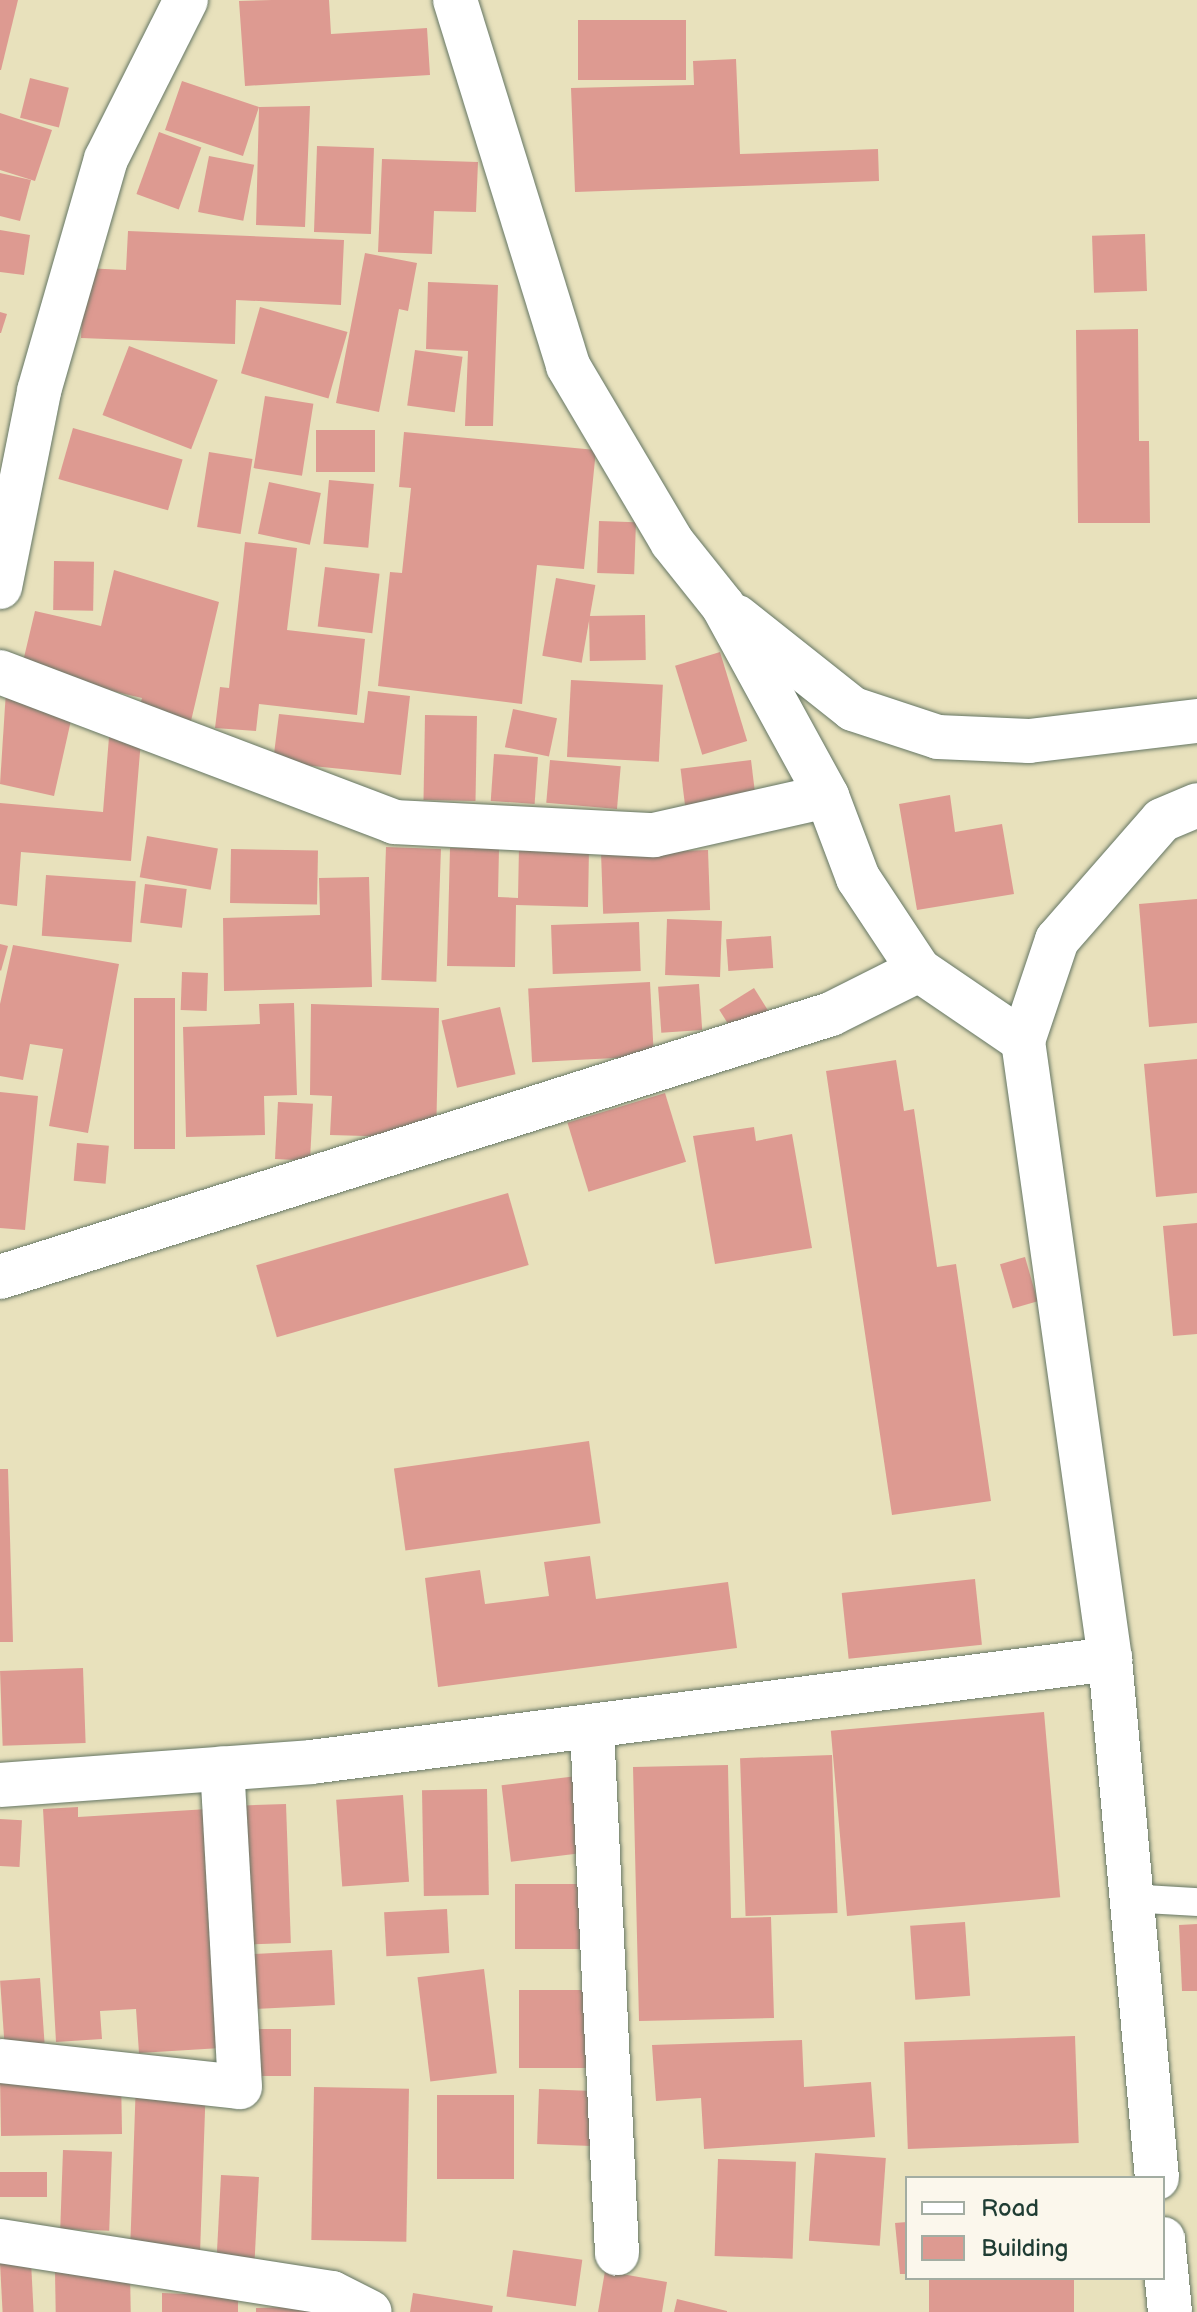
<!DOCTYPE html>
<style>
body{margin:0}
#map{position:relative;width:1197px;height:2312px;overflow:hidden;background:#e8e1bc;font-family:"Balsamiq Sans",sans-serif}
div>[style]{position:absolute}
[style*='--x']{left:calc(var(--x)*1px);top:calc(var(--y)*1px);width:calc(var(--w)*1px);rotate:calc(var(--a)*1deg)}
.building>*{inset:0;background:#dd9a91;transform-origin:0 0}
.roads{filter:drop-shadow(0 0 2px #657664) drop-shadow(0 0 2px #657664)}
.lane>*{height:28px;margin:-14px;padding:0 14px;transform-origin:14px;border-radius:14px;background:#fff}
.street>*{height:44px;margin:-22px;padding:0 22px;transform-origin:22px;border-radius:22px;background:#fff}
.secondary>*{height:44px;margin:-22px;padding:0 22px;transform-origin:22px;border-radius:22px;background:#fff}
span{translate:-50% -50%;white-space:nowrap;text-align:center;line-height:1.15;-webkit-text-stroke:8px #fbf7ec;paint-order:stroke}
.legend{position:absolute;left:905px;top:2176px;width:260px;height:104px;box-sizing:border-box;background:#fbf7ec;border:2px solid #a3ada2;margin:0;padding:10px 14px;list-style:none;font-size:24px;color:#1f3d34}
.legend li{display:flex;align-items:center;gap:16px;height:40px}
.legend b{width:40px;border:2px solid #a3ada2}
</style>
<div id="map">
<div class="building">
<i style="clip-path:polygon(0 0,18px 0,1px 70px,0 70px)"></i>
<i style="clip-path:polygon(272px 0,329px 0,331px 34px,427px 28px,430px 75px,245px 86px,239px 1px)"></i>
<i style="left:578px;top:20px;width:108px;height:60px"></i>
<i style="clip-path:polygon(736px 59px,740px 154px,878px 149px,879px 181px,575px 192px,571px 88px,694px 85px,693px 61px)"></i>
<i style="left:30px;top:78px;width:40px;height:41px;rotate:14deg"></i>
<i style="clip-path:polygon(182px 81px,259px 107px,310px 106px,305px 227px,256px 225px,259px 107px,243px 156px,165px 130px)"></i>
<i style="clip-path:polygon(0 113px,52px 130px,35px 181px,0 170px)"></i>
<i style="left:159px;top:132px;width:45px;height:66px;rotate:20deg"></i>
<i style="left:317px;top:146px;width:57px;height:86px;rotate:2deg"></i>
<i style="left:209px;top:156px;width:46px;height:57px;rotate:11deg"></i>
<i style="clip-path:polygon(382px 159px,478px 162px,476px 212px,434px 211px,432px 254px,378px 252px)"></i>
<i style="clip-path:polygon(0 173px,31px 180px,20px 221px,0 216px)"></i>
<i style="clip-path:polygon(0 230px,30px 235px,24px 275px,0 272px)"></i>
<i style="clip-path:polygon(128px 231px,344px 240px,341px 305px,236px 300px,235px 344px,81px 338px,84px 268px,126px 270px)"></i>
<i style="left:1145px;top:234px;width:57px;height:53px;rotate:88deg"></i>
<i style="clip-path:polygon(365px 253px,417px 263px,408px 311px,399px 309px,379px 412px,336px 403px)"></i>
<i style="clip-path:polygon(428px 282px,498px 285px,493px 426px,465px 426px,468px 351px,426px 349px)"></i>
<i style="left:260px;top:307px;width:91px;height:69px;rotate:16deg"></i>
<i style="clip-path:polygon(0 312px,7px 314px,1px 333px,0 333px)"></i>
<i style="clip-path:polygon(1138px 329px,1139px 441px,1149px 441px,1150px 523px,1078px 523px,1076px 330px)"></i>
<i style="left:129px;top:346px;width:95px;height:74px;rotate:21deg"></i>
<i style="left:415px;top:350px;width:48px;height:56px;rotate:8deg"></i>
<i style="left:265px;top:396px;width:49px;height:73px;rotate:9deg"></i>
<i style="left:73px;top:428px;width:114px;height:53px;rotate:16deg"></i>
<i style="left:375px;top:430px;width:42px;height:59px;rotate:90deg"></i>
<i style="clip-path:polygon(404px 432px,596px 450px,584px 569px,537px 565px,522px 704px,378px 686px,390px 572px,402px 573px,411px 488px,399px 487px)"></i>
<i style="left:209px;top:452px;width:44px;height:76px;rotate:9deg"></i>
<i style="left:329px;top:480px;width:45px;height:64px;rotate:5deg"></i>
<i style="left:269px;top:482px;width:53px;height:53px;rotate:12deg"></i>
<i style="left:599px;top:521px;width:37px;height:52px;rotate:2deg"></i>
<i style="clip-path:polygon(245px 542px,297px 548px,287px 630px,365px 639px,357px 715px,259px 704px,256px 731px,215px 728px,220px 687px,229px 688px)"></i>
<i style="left:54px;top:561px;width:40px;height:49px;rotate:1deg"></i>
<i style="left:325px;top:567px;width:55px;height:60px;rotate:7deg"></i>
<i style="clip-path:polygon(114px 570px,219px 602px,191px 721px,139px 709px,142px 698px,21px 670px,35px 611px,101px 626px)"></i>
<i style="left:556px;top:578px;width:40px;height:79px;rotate:10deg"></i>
<i style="left:645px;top:615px;width:45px;height:56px;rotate:89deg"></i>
<i style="left:720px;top:652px;width:93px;height:47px;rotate:73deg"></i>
<i style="left:571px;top:680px;width:92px;height:77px;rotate:3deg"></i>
<i style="clip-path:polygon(6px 691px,74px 707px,54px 796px,0 784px)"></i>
<i style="clip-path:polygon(368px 691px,410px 696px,401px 775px,273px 762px,279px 714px,364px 723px)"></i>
<i style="left:513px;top:709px;width:45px;height:39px;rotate:12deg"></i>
<i style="left:425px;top:715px;width:52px;height:85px;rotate:1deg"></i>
<i style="clip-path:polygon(109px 737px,141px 740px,131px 861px,21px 852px,17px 906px,0 904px,0 803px,103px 812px)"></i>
<i style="left:494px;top:754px;width:44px;height:47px;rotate:4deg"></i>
<i style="left:550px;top:760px;width:71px;height:43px;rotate:5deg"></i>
<i style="left:751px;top:760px;width:40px;height:71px;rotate:83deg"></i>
<i style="clip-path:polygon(950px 795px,955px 832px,1002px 824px,1014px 894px,917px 910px,899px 804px)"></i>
<i style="left:147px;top:836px;width:72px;height:42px;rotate:10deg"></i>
<i style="clip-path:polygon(519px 846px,589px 848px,588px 907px,516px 905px,515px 967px,447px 966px,450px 848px,499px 848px,498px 897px,518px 898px)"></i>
<i style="left:386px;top:847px;width:55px;height:133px;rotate:2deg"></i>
<i style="left:231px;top:849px;width:87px;height:54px;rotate:1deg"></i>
<i style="left:708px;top:850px;width:60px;height:107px;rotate:88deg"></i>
<i style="left:46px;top:875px;width:90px;height:61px;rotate:4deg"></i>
<i style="clip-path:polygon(369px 877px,372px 987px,224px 991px,223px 918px,320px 915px,319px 878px)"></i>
<i style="left:145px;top:884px;width:42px;height:39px;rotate:7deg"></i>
<i style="clip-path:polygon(1197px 899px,1197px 1023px,1149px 1027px,1139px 904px)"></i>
<i style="left:667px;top:919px;width:55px;height:56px;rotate:2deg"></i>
<i style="left:639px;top:922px;width:49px;height:88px;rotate:88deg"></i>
<i style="left:771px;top:936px;width:32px;height:45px;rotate:86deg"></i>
<i style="clip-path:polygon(0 944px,8px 946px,1px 971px,0 970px)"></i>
<i style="clip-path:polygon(13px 945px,119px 964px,88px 1133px,49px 1126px,63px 1049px,30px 1044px,23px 1080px,0 1076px,0 1004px)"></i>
<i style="left:182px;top:972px;width:26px;height:38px;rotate:2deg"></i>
<i style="left:650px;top:982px;width:74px;height:122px;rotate:87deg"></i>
<i style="left:699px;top:984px;width:46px;height:41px;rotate:86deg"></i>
<i style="left:754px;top:988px;width:31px;height:41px;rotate:58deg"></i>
<i style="left:134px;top:998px;width:41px;height:151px"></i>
<i style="clip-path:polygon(294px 1003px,297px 1095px,264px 1096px,265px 1135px,186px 1137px,183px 1027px,260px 1024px,259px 1004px)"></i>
<i style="clip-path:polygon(311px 1004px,439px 1008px,436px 1138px,330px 1135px,332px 1096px,310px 1095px)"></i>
<i style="left:500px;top:1007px;width:69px;height:60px;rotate:77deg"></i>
<i style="clip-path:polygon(1197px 1059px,1197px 1193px,1156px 1197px,1144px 1064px)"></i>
<i style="clip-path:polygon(896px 1060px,904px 1111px,914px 1109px,937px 1267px,956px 1264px,991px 1501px,892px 1515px,826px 1071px)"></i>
<i style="clip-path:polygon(0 1092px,38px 1096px,25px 1230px,0 1228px)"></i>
<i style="left:665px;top:1093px;width:72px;height:102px;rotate:73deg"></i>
<i style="left:278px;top:1102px;width:35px;height:57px;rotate:3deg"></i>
<i style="clip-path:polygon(754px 1127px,756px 1141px,792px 1134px,812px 1248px,715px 1264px,693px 1136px)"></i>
<i style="left:77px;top:1143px;width:32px;height:38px;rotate:5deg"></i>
<i style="left:508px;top:1193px;width:75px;height:262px;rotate:74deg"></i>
<i style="clip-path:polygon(1197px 1223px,1197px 1334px,1173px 1336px,1163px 1226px)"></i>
<i style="left:1025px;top:1257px;width:46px;height:26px;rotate:74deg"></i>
<i style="left:589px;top:1441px;width:83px;height:197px;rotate:82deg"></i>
<i style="clip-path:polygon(0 1469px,8px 1469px,13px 1642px,0 1642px)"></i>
<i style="clip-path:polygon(590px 1556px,596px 1599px,728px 1582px,737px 1648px,438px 1687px,425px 1578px,480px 1570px,485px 1604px,549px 1596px,544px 1562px)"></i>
<i style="left:975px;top:1579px;width:66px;height:134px;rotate:84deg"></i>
<i style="left:83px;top:1668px;width:75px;height:83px;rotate:88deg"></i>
<i style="left:1044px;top:1712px;width:186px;height:214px;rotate:85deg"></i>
<i style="left:832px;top:1755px;width:158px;height:92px;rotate:88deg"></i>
<i style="clip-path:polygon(728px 1765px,731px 1918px,771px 1917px,774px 2018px,639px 2021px,633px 1767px)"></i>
<i style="left:577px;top:1776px;width:77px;height:76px;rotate:83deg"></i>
<i style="left:487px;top:1789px;width:106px;height:65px;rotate:89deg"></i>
<i style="left:403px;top:1795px;width:87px;height:67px;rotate:86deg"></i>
<i style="left:286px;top:1804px;width:139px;height:54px;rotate:88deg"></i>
<i style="clip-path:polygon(78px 1807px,78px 1817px,208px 1809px,221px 2048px,139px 2053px,136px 2009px,100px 2011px,102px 2039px,56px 2042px,43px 1809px)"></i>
<i style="left:0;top:1819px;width:22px;height:47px;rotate:3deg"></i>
<i style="left:515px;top:1884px;width:67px;height:65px"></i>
<i style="left:447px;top:1909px;width:44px;height:63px;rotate:87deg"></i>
<i style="left:965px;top:1922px;width:74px;height:55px;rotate:86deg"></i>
<i style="clip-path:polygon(1197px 1924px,1197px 1991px,1182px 1991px,1179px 1925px)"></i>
<i style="left:332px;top:1950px;width:55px;height:80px;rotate:87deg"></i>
<i style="left:484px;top:1969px;width:105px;height:67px;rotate:83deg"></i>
<i style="left:40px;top:1978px;width:65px;height:40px;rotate:86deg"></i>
<i style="left:519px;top:1990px;width:67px;height:78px"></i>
<i style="left:253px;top:2029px;width:38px;height:47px"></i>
<i style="left:1075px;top:2036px;width:107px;height:171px;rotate:88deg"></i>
<i style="clip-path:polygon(802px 2040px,804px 2087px,871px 2082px,875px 2137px,704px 2149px,701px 2098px,656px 2101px,652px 2045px)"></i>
<i style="left:121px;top:2075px;width:59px;height:121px;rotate:89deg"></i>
<i style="left:136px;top:2081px;width:70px;height:178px;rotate:2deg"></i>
<i style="left:314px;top:2087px;width:95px;height:153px;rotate:1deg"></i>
<i style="left:539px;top:2089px;width:55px;height:55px;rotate:2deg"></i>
<i style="left:437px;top:2095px;width:77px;height:84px"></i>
<i style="left:63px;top:2150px;width:49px;height:79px;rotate:2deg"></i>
<i style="left:815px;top:2153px;width:71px;height:88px;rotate:4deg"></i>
<i style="left:718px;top:2159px;width:78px;height:97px;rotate:2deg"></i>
<i style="left:47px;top:2172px;width:25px;height:47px;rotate:90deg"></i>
<i style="left:221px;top:2175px;width:38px;height:93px;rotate:3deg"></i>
<i style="clip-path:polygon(907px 2222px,907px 2274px,900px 2274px,895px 2223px)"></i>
<i style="left:513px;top:2250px;width:70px;height:47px;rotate:8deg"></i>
<i style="left:31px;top:2262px;width:50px;height:31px;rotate:87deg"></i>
<i style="left:130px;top:2271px;width:41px;height:75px;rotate:89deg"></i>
<i style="clip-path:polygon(605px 2271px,667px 2282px,662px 2312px,598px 2312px)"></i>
<i style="left:929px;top:2278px;width:145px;height:34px"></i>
<i style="clip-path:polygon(162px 2293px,238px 2296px,238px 2312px,162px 2312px)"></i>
<i style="clip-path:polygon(413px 2293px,493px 2306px,492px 2312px,410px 2312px)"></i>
<i style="clip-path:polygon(677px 2299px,727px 2311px,727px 2312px,674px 2312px)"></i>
<i style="clip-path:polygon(349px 2305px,349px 2312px,256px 2312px,256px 2308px)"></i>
</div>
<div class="roads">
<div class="lane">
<i style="--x:1129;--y:1898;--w:68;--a:3.4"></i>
</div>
<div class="street">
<i style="--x:0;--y:587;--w:200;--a:-78.7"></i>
<i style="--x:39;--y:391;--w:241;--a:-73.9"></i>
<i style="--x:106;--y:159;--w:178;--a:-63.3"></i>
<i style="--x:0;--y:672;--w:422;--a:20.8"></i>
<i style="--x:394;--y:822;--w:260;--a:2.9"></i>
<i style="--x:654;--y:835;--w:177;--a:-12.7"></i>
<i style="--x:0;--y:1277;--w:872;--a:-17.56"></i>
<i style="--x:831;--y:1014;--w:98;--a:-26.6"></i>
<i style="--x:592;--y:1729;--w:525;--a:87.27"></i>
<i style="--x:0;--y:1785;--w:312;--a:-4.2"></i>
<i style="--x:311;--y:1762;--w:806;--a:-7.35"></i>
<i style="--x:0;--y:2061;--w:241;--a:6.2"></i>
<i style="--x:240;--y:2087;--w:319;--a:-93.2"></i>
<i style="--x:0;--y:2241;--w:336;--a:8.9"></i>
<i style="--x:332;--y:2293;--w:42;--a:26.6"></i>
</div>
<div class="secondary">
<i style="--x:455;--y:0;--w:383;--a:72.8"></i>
<i style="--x:568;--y:366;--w:204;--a:59.4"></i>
<i style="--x:672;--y:542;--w:82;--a:51.4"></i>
<i style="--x:723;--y:606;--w:217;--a:61.3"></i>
<i style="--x:827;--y:796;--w:88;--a:69.3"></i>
<i style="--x:858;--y:878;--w:110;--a:56.5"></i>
<i style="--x:919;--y:970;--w:126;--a:34.3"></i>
<i style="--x:1023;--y:1041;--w:624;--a:81.99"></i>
<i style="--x:1110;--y:1659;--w:521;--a:84.83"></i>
<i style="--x:737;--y:617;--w:148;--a:38.4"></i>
<i style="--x:853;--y:709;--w:89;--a:18.2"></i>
<i style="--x:938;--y:737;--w:91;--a:2.5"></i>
<i style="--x:1029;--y:741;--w:169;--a:-6.8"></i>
<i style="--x:1023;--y:1041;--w:107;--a:-71.4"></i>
<i style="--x:1057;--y:940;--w:159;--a:-48.8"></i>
<i style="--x:1162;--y:820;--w:38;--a:-23"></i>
<i style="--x:1163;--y:2239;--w:73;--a:84.5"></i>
</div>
</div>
<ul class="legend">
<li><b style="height:10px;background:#fff"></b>Road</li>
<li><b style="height:22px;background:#dd9a91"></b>Building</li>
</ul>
</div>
